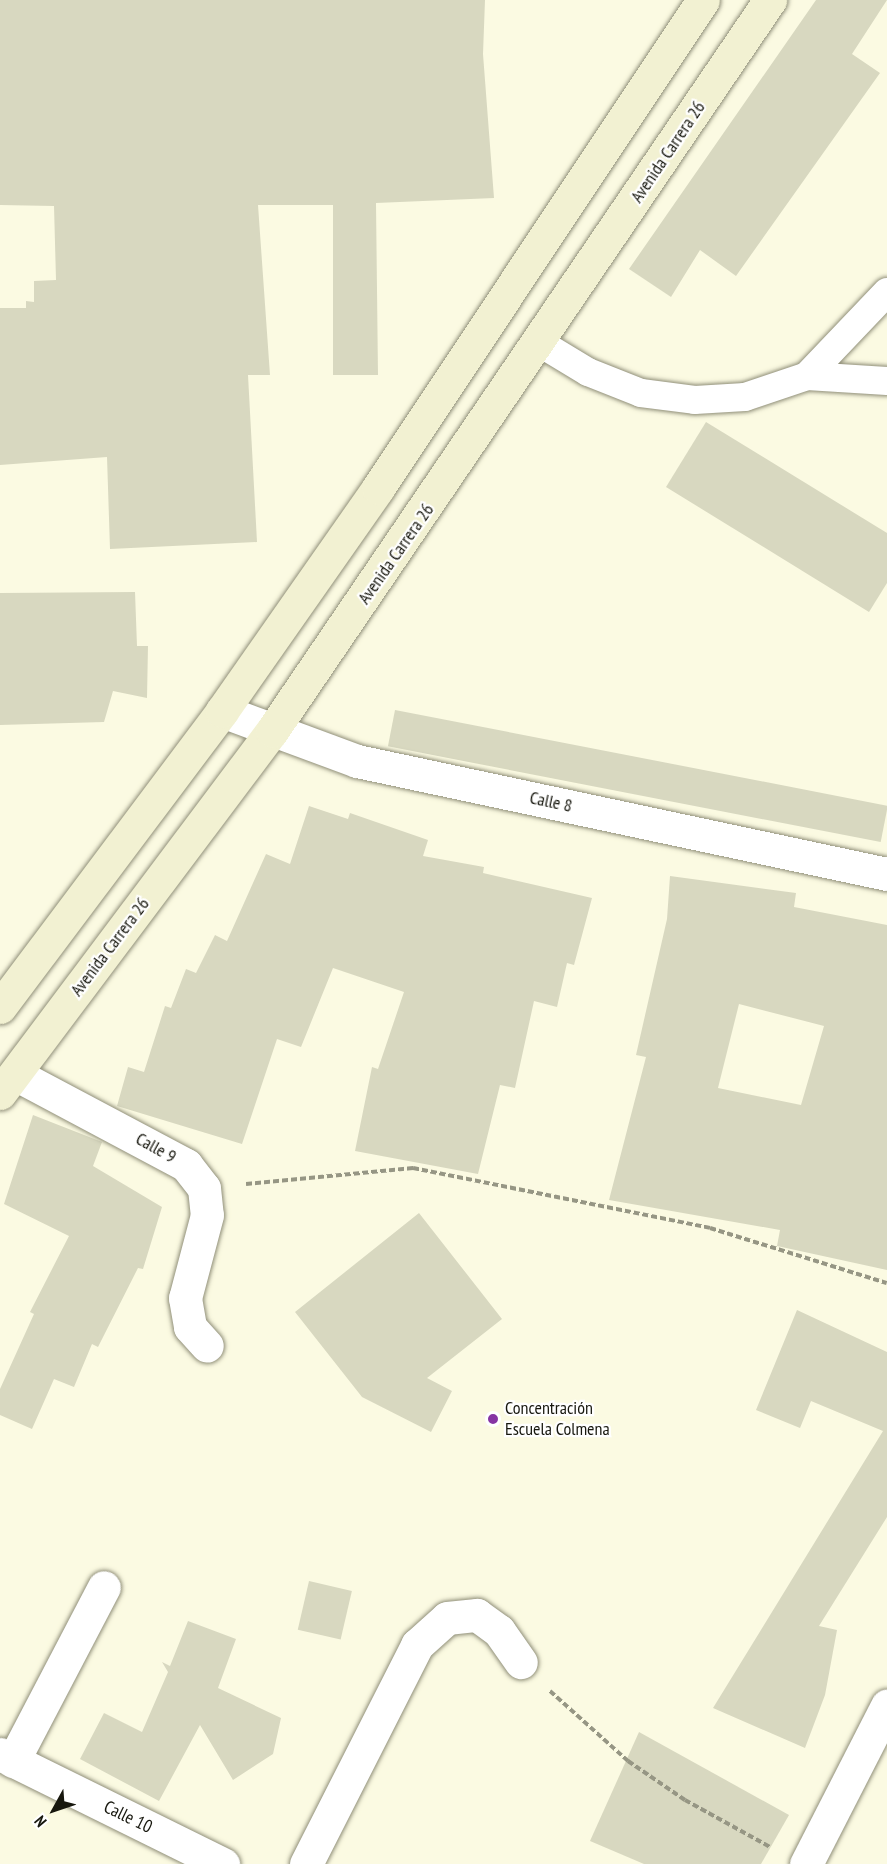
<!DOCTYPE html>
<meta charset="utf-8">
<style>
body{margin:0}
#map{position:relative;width:887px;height:1864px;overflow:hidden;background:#fbfae2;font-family:"PT Sans Narrow",sans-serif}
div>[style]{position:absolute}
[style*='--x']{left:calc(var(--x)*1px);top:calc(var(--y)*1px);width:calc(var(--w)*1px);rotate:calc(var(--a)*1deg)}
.building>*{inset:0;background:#d8d8c0;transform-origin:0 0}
.path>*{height:4px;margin-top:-2px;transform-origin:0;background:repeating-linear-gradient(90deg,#969684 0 6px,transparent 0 9px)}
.roads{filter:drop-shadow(0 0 2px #908f79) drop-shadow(0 0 2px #908f79)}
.lane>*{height:28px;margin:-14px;padding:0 14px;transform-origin:14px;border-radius:14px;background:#fff}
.street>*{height:33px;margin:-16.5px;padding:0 16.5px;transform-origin:16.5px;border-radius:16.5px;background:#fff}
.secondary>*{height:33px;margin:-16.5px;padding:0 16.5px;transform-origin:16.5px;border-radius:16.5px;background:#f2f1d2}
.dots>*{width:16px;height:16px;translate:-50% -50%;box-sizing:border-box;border:3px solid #fff;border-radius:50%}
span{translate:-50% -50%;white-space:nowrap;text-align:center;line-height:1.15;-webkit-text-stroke:4.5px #fff;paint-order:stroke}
.street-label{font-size:18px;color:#17170e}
.poi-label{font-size:18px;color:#17170e}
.left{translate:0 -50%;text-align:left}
.north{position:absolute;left:24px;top:1780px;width:60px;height:60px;-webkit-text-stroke:4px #fff;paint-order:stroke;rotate:230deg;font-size:16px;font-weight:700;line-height:24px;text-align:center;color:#17170e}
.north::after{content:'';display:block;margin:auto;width:21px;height:27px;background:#17170e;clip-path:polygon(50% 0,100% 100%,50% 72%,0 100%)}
</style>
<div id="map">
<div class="building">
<i style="clip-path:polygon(0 0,485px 0,483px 54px,494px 198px,376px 203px,378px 375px,333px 375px,333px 205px,258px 205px,270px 375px,248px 375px,257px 542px,110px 549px,107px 457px,0 465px,0 308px,26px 308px,26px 301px,34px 302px,34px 281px,56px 280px,54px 206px,0 205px)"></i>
<i style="clip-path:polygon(816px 0,887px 0,852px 54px,880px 73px,736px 276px,700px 250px,671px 297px,629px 269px)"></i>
<i style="clip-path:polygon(706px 422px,887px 533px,887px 583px,869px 612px,666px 487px)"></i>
<i style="clip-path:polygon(135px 592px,137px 646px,148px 646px,147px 698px,113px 691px,104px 722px,0 725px,0 593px)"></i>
<i style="left:395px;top:710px;width:502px;height:37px;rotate:11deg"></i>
<i style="clip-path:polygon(309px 806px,348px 819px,350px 813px,428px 840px,423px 856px,484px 867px,483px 873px,592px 898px,574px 965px,567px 963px,557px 1007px,534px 1001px,515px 1088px,500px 1085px,478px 1174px,355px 1151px,372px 1067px,378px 1069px,404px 992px,333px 968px,301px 1047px,277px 1039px,242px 1144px,117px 1106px,128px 1067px,144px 1072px,165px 1006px,171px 1008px,186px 969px,196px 973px,215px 935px,227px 941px,266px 854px,290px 864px)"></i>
<i style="clip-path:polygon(evenodd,670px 876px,796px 893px,794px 907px,887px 925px,887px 1270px,777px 1246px,780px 1230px,609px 1200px,646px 1057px,636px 1055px,667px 919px,670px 876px,739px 1004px,824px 1026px,801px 1105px,718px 1088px,739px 1004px)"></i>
<i style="clip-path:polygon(33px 1115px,102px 1142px,93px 1166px,162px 1207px,143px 1269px,138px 1268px,98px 1347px,92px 1344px,74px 1387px,54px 1379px,32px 1429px,0 1415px,0 1389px,34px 1314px,30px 1312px,69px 1236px,4px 1204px)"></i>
<i style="clip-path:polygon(419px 1213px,502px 1319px,427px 1378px,452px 1391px,431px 1432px,362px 1397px,295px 1312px)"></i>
<i style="clip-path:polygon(797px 1310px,887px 1352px,887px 1517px,819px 1626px,837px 1630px,825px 1695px,805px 1748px,713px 1708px,883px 1431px,811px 1401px,800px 1428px,756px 1410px)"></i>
<i style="left:309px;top:1581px;width:44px;height:50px;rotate:13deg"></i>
<i style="clip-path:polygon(188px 1621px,236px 1639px,218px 1688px,281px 1718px,273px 1754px,233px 1780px,200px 1725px,159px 1801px,80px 1759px,104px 1713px,142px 1732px,168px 1672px,162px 1662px,170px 1666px)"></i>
<i style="clip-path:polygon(639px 1732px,789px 1815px,761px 1864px,644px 1864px,590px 1841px)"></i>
</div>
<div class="path">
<i style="--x:246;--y:1184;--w:168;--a:-5.5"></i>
<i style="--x:413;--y:1168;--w:303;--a:11.4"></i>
<i style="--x:710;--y:1228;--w:185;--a:17.3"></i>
<i style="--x:550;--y:1691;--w:105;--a:41.9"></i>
<i style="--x:628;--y:1761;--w:69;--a:34.4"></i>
<i style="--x:685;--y:1800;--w:97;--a:28.9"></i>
</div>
<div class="roads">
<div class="lane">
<i style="--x:540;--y:343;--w:56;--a:31.1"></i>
<i style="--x:588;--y:372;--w:57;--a:21.6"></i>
<i style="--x:641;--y:393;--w:54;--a:7.4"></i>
<i style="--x:695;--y:400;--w:50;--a:-3.4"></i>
<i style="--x:745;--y:397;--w:65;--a:-18.7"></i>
<i style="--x:807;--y:376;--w:116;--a:-46.4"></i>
<i style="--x:807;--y:376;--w:80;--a:3.6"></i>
</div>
<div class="street">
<i style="--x:222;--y:711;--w:144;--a:20.3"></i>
<i style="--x:357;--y:761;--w:542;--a:12.04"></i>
<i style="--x:15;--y:1074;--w:194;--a:28"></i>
<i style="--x:186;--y:1165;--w:29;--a:52"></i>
<i style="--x:204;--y:1188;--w:27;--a:84"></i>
<i style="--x:207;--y:1215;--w:86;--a:104.8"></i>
<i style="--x:185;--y:1298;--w:29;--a:80"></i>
<i style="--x:190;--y:1327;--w:25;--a:48"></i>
<i style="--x:0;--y:1754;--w:249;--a:26.3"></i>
<i style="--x:13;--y:1761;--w:196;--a:-62.4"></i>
<i style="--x:306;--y:1864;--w:246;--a:-63.1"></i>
<i style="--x:417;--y:1645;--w:40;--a:-42"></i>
<i style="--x:447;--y:1618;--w:30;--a:-6"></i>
<i style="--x:477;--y:1615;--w:27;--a:36"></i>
<i style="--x:499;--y:1631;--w:38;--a:55"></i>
<i style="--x:806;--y:1864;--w:178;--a:-62.9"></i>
</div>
<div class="secondary">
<i style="--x:0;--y:1007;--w:370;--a:-53.1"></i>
<i style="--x:222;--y:711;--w:272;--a:-55"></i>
<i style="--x:378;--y:488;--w:586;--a:-56.34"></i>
<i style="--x:0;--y:1093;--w:453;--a:-53.1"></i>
<i style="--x:272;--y:731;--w:885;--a:-55.74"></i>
</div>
</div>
<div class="dots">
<i style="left:493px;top:1419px;background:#8634a3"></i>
</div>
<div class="street-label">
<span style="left:668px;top:152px;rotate:-56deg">Avenida Carrera 26</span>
<span style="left:396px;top:554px;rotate:-55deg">Avenida Carrera 26</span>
<span style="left:551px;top:802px;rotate:12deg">Calle 8</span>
<span style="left:110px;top:947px;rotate:-53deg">Avenida Carrera 26</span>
<span style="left:156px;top:1148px;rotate:29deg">Calle 9</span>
<span style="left:128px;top:1817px;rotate:26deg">Calle 10</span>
</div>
<div class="poi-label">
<span class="left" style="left:505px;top:1419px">Concentración<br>Escuela Colmena</span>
</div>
<div class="north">N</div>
</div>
